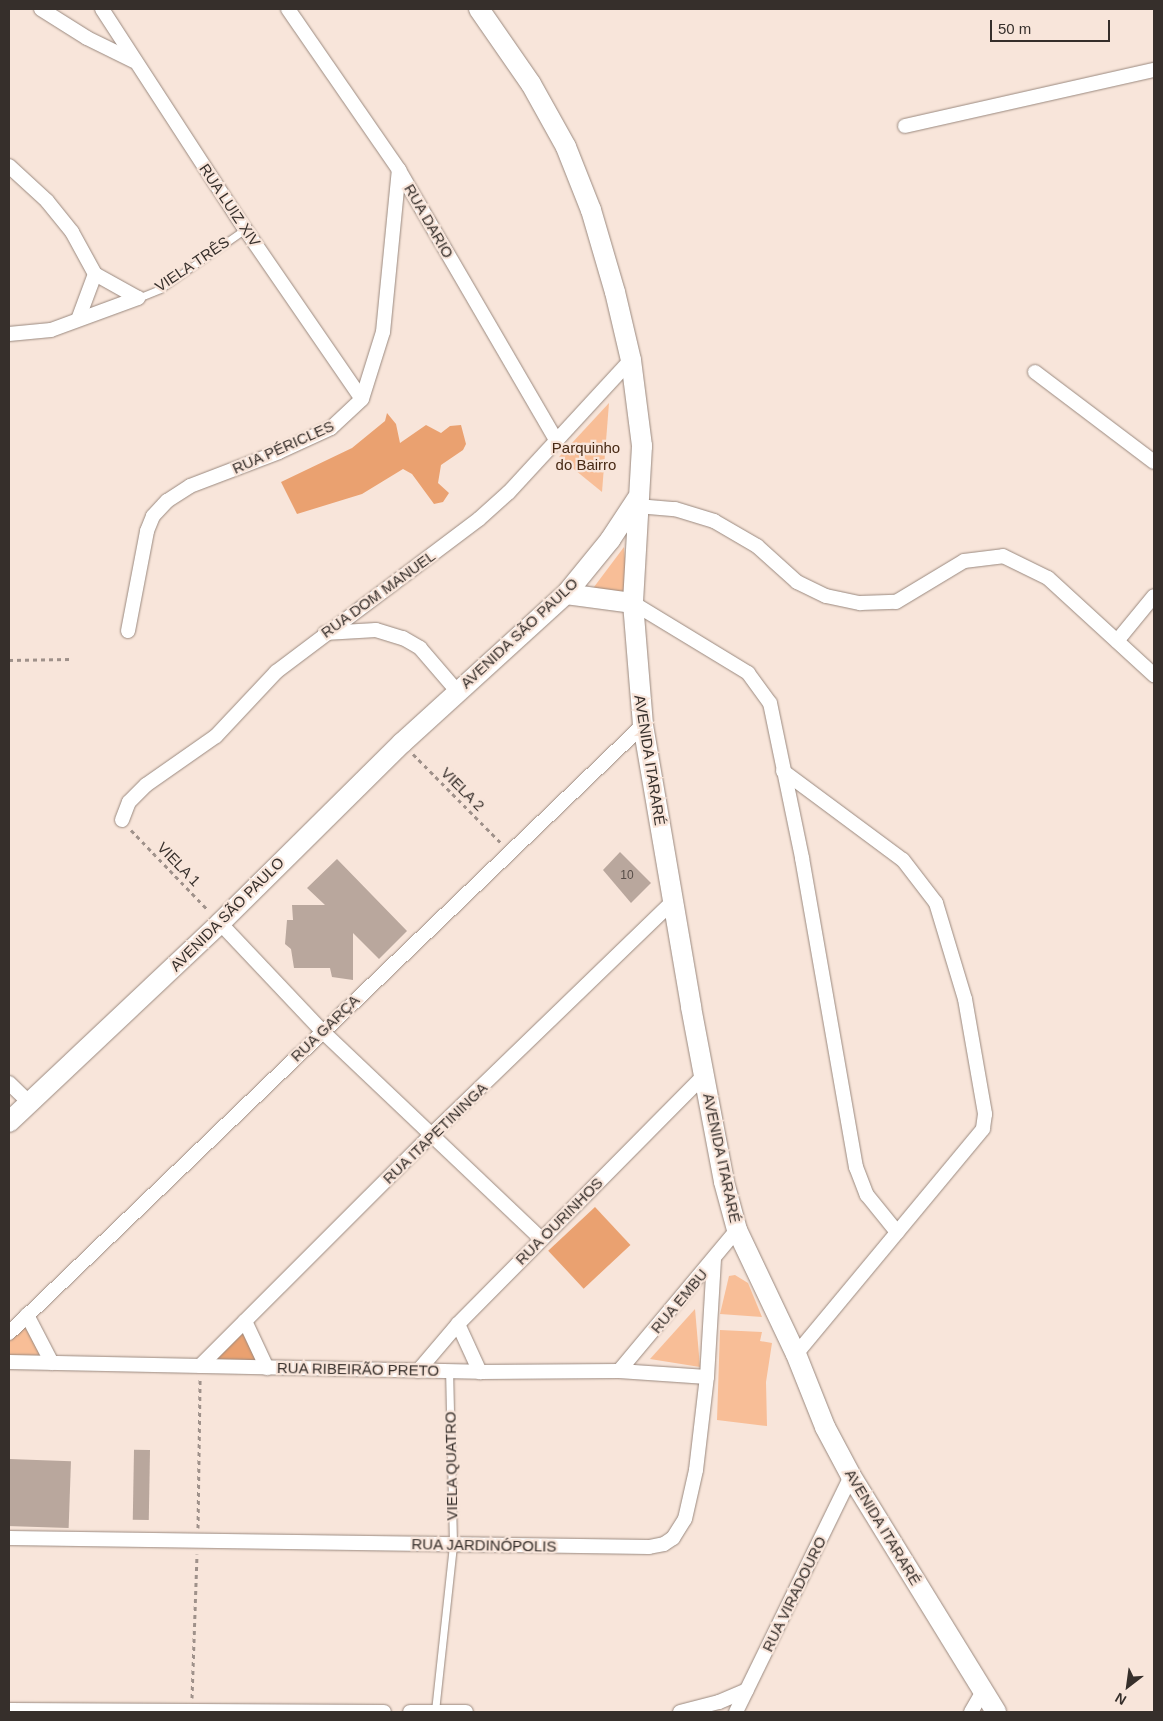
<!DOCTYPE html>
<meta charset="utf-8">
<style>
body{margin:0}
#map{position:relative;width:1163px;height:1721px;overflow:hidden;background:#f8e5da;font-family:Arial,sans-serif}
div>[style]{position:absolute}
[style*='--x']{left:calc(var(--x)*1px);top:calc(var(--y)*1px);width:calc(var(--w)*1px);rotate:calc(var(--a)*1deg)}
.green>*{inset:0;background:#f8be97}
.forest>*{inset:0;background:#eaa170;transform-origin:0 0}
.building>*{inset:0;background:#b9a79d;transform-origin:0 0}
.path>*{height:3px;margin-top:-1.5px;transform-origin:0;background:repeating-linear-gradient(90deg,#9f918a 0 4px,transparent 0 8px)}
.roads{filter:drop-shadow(0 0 1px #9a897f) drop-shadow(0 0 1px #9a897f)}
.lane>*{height:7px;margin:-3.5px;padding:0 3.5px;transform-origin:3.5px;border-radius:3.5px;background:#fff}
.street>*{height:14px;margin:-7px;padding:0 7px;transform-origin:7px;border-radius:7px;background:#fff}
.secondary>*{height:20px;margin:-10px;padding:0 10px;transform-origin:10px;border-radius:10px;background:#fff}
span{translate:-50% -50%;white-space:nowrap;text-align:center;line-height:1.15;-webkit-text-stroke:4.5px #f8e5da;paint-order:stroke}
.number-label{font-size:12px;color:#574d48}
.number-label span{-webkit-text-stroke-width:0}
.street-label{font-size:15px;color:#362f2b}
.park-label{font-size:15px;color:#472914}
.frame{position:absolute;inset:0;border:10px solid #362f2b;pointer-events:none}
.north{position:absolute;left:1103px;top:1661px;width:50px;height:50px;-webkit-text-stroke:4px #f8e5da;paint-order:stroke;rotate:210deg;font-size:14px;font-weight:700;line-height:20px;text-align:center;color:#362f2b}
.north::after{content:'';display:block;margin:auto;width:18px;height:22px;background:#362f2b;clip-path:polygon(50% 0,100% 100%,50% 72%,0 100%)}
.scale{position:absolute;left:990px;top:20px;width:120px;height:22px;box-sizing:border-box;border:2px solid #362f2b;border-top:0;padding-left:6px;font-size:15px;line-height:18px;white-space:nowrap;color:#362f2b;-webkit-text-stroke:4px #f8e5da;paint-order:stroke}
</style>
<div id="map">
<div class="green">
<i style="clip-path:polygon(609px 403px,602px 492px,559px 457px)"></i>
<i style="clip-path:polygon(624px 547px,628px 592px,591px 591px)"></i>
<i style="clip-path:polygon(735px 1275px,748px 1283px,762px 1317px,720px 1314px,729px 1276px)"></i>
<i style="clip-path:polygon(695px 1309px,700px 1367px,650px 1359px)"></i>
<i style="clip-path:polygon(27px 1319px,47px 1361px,9px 1358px,9px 1338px)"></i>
<i style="clip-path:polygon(720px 1330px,762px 1332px,760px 1341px,772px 1343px,766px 1382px,767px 1426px,717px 1420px)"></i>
</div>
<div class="forest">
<i style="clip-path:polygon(387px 413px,396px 424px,400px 443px,426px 425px,441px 433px,450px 426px,461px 425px,466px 444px,463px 450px,441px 465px,438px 483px,449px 493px,443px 502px,434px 504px,412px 474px,403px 469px,362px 494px,297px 514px,281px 482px,352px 448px,385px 421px)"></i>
<i style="left:595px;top:1207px;width:52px;height:64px;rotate:47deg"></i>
<i style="clip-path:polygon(244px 1325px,262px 1365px,209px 1362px)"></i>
</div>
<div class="building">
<i style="clip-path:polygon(620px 852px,651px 883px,631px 903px,603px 870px)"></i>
<i style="clip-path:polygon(337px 859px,407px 931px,379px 959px,353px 933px,353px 980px,332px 977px,330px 968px,294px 968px,291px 949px,285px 944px,287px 920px,293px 920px,292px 905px,325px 905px,307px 888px)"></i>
<i style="left:150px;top:1450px;width:70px;height:16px;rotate:91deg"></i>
<i style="left:9px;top:1459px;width:62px;height:67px;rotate:2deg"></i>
</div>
<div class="path">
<i style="--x:9;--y:660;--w:61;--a:-0.9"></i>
<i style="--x:413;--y:754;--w:127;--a:45.3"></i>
<i style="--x:131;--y:830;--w:111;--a:46.1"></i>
<i style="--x:198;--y:1528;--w:149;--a:-89.2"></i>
<i style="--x:192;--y:1698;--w:144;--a:-88"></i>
</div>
<div class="roads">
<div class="lane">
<i style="--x:138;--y:298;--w:24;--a:-22"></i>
<i style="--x:160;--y:289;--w:104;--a:-35.2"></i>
<i style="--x:435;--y:1711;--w:168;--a:-83.8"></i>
<i style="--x:453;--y:1544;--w:173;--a:-91.3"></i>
</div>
<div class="street">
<i style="--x:41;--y:9;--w:54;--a:32.2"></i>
<i style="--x:87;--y:38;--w:52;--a:26.1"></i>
<i style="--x:102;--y:9;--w:262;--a:57"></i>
<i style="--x:245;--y:229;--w:206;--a:55.5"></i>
<i style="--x:288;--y:9;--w:196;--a:55.4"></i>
<i style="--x:399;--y:170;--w:314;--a:59.8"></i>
<i style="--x:905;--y:126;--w:255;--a:-12.7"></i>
<i style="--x:9;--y:166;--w:52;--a:42.6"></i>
<i style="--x:47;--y:201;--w:40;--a:51"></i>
<i style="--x:72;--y:232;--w:48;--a:61.3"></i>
<i style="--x:95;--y:274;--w:46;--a:110.4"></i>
<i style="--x:95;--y:274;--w:49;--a:29.2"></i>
<i style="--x:9;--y:334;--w:42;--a:-5.4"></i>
<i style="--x:51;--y:330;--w:93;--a:-20.2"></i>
<i style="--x:1035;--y:372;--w:149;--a:37.1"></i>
<i style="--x:637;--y:506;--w:38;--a:5"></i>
<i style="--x:675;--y:509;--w:41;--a:17.1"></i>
<i style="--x:714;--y:521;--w:50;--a:30.2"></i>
<i style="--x:757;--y:546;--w:54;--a:42"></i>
<i style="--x:797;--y:582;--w:32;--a:26"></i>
<i style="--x:826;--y:596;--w:35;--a:12"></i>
<i style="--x:860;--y:603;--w:36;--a:-2"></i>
<i style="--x:896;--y:602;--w:79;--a:-31.1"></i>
<i style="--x:964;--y:561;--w:39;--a:-7"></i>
<i style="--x:1003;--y:556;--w:50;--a:26.1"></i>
<i style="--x:1048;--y:578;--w:144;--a:42.5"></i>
<i style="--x:633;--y:603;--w:135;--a:31.3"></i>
<i style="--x:748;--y:673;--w:37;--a:54"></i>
<i style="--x:770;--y:703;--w:158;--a:78.3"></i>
<i style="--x:802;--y:858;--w:314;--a:80.1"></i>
<i style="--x:856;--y:1167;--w:30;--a:69"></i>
<i style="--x:867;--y:1195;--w:48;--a:51"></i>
<i style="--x:128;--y:631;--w:102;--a:-79.2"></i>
<i style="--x:147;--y:531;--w:16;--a:-68"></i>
<i style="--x:153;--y:516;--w:21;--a:-47"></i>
<i style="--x:167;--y:501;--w:27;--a:-33"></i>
<i style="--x:190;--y:486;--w:95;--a:-20.9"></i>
<i style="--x:279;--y:452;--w:57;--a:-24.8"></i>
<i style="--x:331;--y:428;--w:42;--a:-43.1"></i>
<i style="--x:362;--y:399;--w:70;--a:-72.6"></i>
<i style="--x:383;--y:332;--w:163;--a:-84.4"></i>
<i style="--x:325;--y:633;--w:51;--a:-3.4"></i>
<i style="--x:376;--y:630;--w:28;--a:17"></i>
<i style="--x:403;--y:638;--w:20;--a:30"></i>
<i style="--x:420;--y:648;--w:57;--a:49.3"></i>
<i style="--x:1117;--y:641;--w:58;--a:-50.6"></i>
<i style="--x:783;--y:771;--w:149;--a:36.6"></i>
<i style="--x:903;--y:860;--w:54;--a:52.5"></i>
<i style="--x:936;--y:903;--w:100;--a:73.2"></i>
<i style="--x:965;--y:999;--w:117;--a:80.1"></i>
<i style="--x:985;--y:1114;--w:15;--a:98"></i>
<i style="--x:983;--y:1129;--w:293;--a:129.7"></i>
<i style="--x:122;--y:820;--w:19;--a:-69"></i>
<i style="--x:129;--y:802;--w:24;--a:-45"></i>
<i style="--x:146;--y:785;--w:85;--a:-35"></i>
<i style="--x:216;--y:736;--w:88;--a:-46.8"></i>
<i style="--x:276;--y:672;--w:254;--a:-37"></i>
<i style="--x:479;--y:519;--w:40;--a:-42"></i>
<i style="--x:509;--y:492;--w:180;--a:-47.3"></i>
<i style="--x:220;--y:923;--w:149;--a:46.6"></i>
<i style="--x:322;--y:1031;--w:302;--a:43.5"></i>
<i style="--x:9;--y:1083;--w:29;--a:44"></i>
<i style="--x:27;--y:1315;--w:54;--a:62.5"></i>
<i style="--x:245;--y:1321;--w:52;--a:64.9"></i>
<i style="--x:458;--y:1324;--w:53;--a:65.4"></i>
<i style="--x:9;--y:1333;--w:878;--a:-43.8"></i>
<i style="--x:9;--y:1362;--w:471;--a:1.2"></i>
<i style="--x:480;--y:1372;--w:139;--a:-0.4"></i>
<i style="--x:619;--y:1371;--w:88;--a:3.9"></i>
<i style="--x:200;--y:1366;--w:325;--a:-45"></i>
<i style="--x:430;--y:1136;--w:337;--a:-44"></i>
<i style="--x:418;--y:1371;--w:62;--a:-49.6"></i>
<i style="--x:458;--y:1324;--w:350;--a:-45.3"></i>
<i style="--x:619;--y:1371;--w:184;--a:-50.1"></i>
<i style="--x:9;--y:1538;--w:640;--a:0.81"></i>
<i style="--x:649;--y:1547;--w:15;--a:-11"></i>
<i style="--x:664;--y:1544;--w:11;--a:-34"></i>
<i style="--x:673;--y:1538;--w:22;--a:-58"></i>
<i style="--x:685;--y:1519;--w:50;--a:-77.3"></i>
<i style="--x:696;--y:1470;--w:94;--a:-83.3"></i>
<i style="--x:707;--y:1377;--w:117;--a:-86.6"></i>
<i style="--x:9;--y:1710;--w:375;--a:0.3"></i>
<i style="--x:410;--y:1712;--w:56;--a:0"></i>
<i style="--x:680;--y:1712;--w:40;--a:-14.4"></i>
<i style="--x:719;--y:1702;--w:30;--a:-23"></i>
<i style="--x:736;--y:1712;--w:263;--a:-64"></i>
<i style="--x:971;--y:1712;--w:24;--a:-60"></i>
</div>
<div class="secondary">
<i style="--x:479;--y:9;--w:91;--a:55.3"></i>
<i style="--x:531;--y:84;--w:72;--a:60.9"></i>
<i style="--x:566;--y:147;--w:68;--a:68.4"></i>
<i style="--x:591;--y:210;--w:85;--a:73.7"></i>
<i style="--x:615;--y:292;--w:70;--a:76.8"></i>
<i style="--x:631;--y:360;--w:87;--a:82.7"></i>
<i style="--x:642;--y:446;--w:157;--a:93.3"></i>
<i style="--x:633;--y:603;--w:122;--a:85.3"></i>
<i style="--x:643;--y:725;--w:286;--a:80.3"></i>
<i style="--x:691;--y:1007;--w:178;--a:79.3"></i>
<i style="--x:724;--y:1182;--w:50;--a:74.8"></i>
<i style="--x:737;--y:1230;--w:137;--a:64.6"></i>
<i style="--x:796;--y:1354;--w:79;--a:68.3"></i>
<i style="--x:825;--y:1427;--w:55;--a:62"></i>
<i style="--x:851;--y:1476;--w:277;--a:58.4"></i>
<i style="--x:566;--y:594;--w:68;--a:7.7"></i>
<i style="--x:9;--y:1122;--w:290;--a:-43.3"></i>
<i style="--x:220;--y:923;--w:256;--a:-44.7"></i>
<i style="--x:402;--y:743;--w:222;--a:-42.3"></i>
<i style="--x:566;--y:594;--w:70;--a:-50.8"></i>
<i style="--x:610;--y:540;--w:49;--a:-56.6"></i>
</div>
</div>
<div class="number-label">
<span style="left:627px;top:876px">10</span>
</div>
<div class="street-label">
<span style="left:230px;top:205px;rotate:56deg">RUA LUIZ XIV</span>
<span style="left:429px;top:221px;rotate:60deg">RUA DARIO</span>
<span style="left:192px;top:264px;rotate:-34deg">VIELA TRÊS</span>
<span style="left:283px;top:447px;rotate:-24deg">RUA PÉRICLES</span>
<span style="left:378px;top:594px;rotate:-36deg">RUA DOM MANUEL</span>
<span style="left:519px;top:633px;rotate:-43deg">AVENIDA SÃO PAULO</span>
<span style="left:650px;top:760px;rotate:81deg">AVENIDA ITARARÉ</span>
<span style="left:463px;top:789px;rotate:45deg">VIELA 2</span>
<span style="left:179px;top:864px;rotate:46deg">VIELA 1</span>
<span style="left:227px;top:914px;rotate:-45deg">AVENIDA SÃO PAULO</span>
<span style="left:325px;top:1028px;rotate:-44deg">RUA GARÇA</span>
<span style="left:435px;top:1133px;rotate:-44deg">RUA ITAPETININGA</span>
<span style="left:722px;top:1158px;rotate:78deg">AVENIDA ITARARÉ</span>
<span style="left:559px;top:1221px;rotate:-45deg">RUA OURINHOS</span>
<span style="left:679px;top:1301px;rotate:-50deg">RUA EMBU</span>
<span style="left:358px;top:1369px;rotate:1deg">RUA RIBEIRÃO PRETO</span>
<span style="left:451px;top:1466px;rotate:-91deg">VIELA QUATRO</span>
<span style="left:883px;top:1527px;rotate:59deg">AVENIDA ITARARÉ</span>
<span style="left:484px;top:1545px;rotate:1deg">RUA JARDINÓPOLIS</span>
<span style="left:794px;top:1594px;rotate:-64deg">RUA VIRADOURO</span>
</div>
<div class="park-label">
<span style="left:586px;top:456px">Parquinho<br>do Bairro</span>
</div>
<div class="frame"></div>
<div class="north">N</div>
<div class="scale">50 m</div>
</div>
